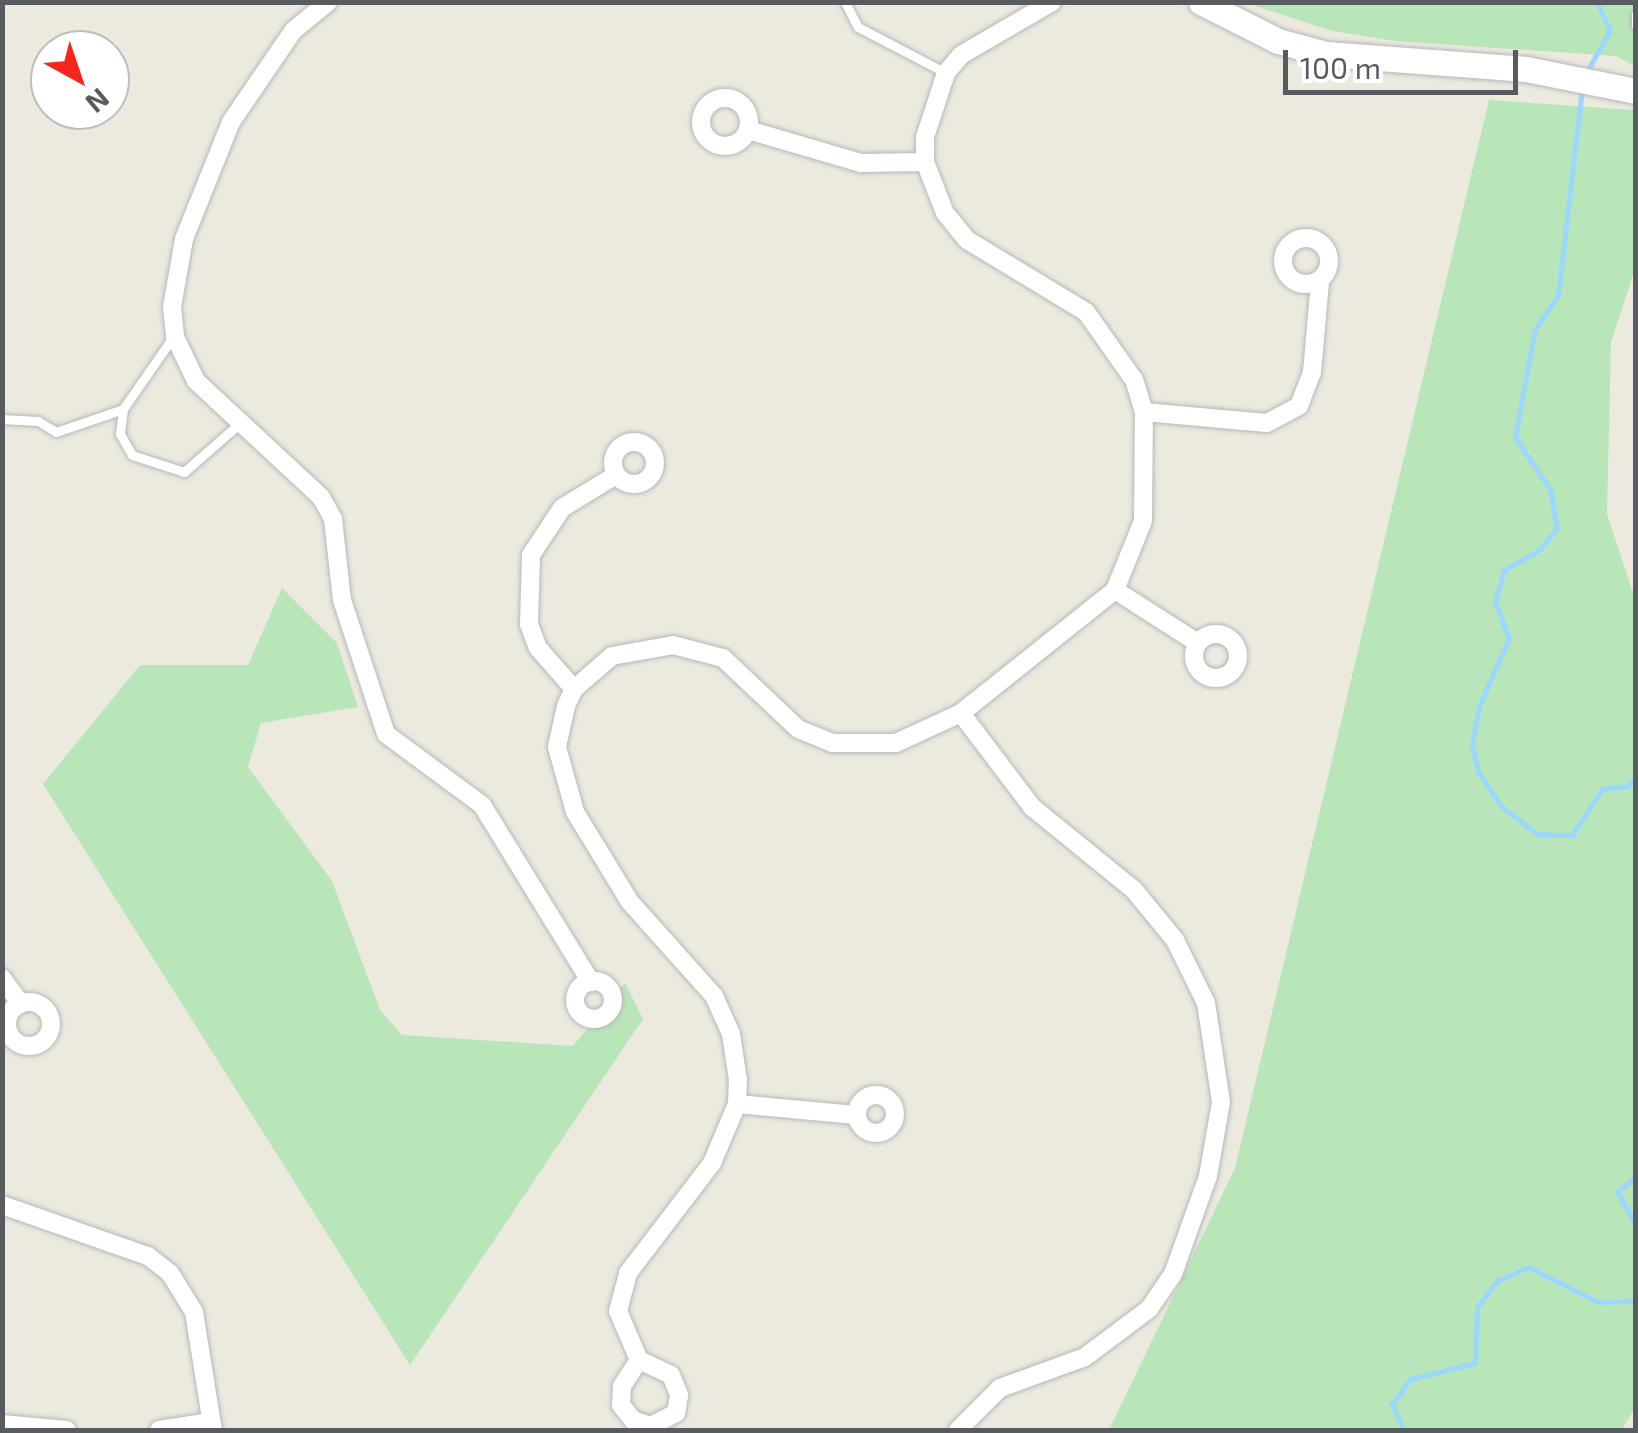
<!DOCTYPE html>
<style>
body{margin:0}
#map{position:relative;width:1638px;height:1433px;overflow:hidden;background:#ece9de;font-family:"Exo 2",sans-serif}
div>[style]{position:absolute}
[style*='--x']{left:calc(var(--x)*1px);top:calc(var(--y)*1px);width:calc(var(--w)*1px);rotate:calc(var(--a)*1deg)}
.green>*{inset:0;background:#b9e6b8}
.stream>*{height:5px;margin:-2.5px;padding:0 2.5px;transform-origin:2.5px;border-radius:2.5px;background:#9bd7ff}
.roads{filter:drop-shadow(0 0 2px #b5b8bd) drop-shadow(0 0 2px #b5b8bd)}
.lane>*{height:9px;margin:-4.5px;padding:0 4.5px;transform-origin:4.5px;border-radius:4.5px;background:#fff}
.street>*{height:18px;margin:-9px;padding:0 9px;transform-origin:9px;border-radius:9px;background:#fff}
.street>.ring{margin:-9px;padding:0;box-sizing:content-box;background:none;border:18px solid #fff;border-radius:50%}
.secondary>*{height:25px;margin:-12.5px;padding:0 12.5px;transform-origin:12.5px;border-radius:12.5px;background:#fff}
span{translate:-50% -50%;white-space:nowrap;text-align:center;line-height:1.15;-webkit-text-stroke:9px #fff;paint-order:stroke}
.frame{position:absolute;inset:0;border:5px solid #585c61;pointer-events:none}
.north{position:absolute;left:30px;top:30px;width:100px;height:100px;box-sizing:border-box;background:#fff;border:2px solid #bcbec0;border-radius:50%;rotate:140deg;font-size:28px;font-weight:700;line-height:40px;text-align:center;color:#585c61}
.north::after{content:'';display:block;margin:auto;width:35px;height:45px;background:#f5261c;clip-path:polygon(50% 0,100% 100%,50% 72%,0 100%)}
.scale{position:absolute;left:1283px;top:50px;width:235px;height:45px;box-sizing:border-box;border:5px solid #585c61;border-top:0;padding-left:12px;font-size:30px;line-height:35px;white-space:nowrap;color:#585c61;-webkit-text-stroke:8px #fff;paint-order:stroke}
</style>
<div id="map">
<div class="green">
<i style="clip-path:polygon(1246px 3px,1633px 3px,1635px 66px,1616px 56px,1395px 41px,1332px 31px)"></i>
<i style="clip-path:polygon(1489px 100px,1635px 110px,1635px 269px,1611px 342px,1607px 514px,1636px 602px,1635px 1407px,1622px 1430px,1109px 1430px,1235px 1168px)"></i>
<i style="clip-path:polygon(282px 588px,337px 643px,358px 707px,261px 723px,248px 767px,332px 881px,380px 1010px,402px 1035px,573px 1046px,625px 983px,643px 1019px,410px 1365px,43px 784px,140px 665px,248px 665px)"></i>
</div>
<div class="stream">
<i style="--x:1586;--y:73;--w:49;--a:-60.8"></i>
<i style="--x:1610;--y:30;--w:31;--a:-115"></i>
<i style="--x:1582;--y:88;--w:208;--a:96.6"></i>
<i style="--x:1558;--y:295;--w:41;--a:124.1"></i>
<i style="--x:1535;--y:329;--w:110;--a:100.5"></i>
<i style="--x:1515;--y:437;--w:63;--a:56.1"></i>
<i style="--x:1550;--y:489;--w:40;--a:80"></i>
<i style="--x:1557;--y:528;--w:28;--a:129"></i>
<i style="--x:1539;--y:550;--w:40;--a:150.3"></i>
<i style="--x:1504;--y:570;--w:33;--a:106"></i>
<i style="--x:1495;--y:602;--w:39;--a:69"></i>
<i style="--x:1509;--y:638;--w:74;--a:113.8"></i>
<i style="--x:1479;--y:706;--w:40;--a:100"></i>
<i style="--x:1472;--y:745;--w:28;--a:77"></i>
<i style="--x:1478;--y:772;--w:40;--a:56"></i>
<i style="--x:1500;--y:805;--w:47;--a:38.1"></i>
<i style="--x:1537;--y:834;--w:35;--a:2"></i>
<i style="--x:1572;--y:835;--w:55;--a:-56.9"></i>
<i style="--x:1602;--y:789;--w:25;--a:-7"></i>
<i style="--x:1627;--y:786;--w:12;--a:-42"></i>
<i style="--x:1636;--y:1176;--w:25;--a:140"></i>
<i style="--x:1617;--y:1192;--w:38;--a:60"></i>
<i style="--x:1404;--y:1430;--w:28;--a:-116"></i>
<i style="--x:1392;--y:1405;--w:32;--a:-55"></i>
<i style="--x:1410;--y:1379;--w:67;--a:-13.8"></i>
<i style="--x:1475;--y:1363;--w:56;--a:-88"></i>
<i style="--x:1477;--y:1307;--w:33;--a:-52"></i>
<i style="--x:1497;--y:1281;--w:35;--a:-24"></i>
<i style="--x:1529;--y:1267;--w:77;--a:26.9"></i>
<i style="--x:1598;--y:1302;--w:38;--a:-2"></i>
</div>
<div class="roads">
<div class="lane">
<i style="--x:845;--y:2;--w:28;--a:63"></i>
<i style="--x:858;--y:27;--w:99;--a:27.6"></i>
<i style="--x:1636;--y:14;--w:12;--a:90"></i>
<i style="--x:173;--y:337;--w:88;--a:124.8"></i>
<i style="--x:123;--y:409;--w:25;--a:97"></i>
<i style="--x:120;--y:434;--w:24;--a:60"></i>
<i style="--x:132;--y:455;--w:55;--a:18.1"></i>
<i style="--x:184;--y:472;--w:74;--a:-41.2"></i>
<i style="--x:2;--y:419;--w:36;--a:3"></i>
<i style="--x:38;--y:421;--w:21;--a:31"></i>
<i style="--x:56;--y:432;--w:71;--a:-18.9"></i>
</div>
<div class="street">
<i style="--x:328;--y:2;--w:45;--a:140.4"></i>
<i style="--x:293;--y:31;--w:110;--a:124.3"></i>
<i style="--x:231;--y:122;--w:126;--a:111.9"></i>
<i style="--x:184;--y:239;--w:69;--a:100"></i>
<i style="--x:172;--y:307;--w:30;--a:84"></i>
<i style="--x:175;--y:337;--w:49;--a:64.5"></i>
<i style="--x:196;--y:381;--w:171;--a:42.9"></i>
<i style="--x:321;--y:497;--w:25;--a:61"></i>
<i style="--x:333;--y:519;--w:81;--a:83.7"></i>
<i style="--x:342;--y:600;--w:141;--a:71.8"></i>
<i style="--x:386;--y:734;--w:119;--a:36.5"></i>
<i style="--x:482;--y:805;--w:208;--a:58.4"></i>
<i class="ring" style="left:701px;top:98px;width:30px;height:30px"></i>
<i style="--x:748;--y:130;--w:118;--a:16.3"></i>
<i style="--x:861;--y:163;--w:64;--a:-0.9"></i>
<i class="ring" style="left:1283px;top:238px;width:28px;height:28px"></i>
<i style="--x:1144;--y:412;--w:123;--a:5.1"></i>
<i style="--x:1267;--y:423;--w:36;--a:-28"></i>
<i style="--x:1299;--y:406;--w:36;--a:-69"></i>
<i style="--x:1312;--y:372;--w:89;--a:-84.9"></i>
<i class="ring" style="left:613px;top:442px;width:24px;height:24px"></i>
<i style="--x:1115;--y:590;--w:98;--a:32.6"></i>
<i class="ring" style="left:1194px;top:634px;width:26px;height:26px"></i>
<i style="--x:574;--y:689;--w:55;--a:-131.3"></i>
<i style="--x:538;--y:648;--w:26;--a:-111"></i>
<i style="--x:529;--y:624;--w:69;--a:-88.3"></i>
<i style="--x:531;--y:555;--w:56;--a:-56.6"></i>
<i style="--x:562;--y:508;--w:63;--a:-31.4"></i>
<i style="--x:2;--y:978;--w:32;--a:54"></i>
<i class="ring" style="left:575px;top:981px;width:20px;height:20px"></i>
<i class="ring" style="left:7px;top:1002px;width:26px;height:26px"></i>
<i class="ring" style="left:857px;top:1095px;width:20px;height:20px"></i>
<i style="--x:737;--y:1104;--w:119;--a:5.3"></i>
<i style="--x:2;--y:1205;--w:155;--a:19.3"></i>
<i style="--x:148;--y:1256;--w:28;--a:38"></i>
<i style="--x:170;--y:1273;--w:46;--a:58.4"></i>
<i style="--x:194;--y:1312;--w:120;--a:80.9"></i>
<i style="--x:639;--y:1360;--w:53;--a:-113.2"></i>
<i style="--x:618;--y:1311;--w:39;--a:-75"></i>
<i style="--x:628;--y:1273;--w:138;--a:-52.6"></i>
<i style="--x:712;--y:1163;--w:64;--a:-67"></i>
<i style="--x:737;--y:1104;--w:24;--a:-88"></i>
<i style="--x:738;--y:1080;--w:47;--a:-98.7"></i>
<i style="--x:731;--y:1034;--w:42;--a:-114.1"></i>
<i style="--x:714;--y:996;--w:126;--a:-131.8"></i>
<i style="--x:630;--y:902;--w:105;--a:-121.4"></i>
<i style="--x:575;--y:812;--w:67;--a:-105.5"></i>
<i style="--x:557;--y:747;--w:42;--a:-77.6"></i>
<i style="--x:566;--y:706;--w:19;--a:-65"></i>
<i style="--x:574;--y:689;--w:50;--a:-41"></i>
<i style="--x:612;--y:656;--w:62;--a:-10.2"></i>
<i style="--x:673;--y:645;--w:52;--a:14.6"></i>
<i style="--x:723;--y:658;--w:103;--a:43.4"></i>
<i style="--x:798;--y:729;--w:37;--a:22"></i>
<i style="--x:832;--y:743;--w:64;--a:0"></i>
<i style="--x:896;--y:743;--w:72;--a:-24.8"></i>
<i style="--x:961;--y:713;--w:197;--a:-38.6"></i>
<i style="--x:1115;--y:590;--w:74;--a:-67.9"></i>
<i style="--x:1143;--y:521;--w:109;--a:-89.5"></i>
<i style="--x:1144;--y:412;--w:34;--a:-107"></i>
<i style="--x:1134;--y:380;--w:83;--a:-125.2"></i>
<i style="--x:1086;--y:312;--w:139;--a:-148.8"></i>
<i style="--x:967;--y:240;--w:35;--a:-129"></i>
<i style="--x:945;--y:213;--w:55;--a:-111.4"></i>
<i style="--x:925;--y:162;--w:25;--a:-90"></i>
<i style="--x:925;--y:137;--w:67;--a:-71.8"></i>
<i style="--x:946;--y:73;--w:23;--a:-50"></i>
<i style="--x:961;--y:55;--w:105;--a:-30.2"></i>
<i style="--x:639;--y:1360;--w:35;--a:25"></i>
<i style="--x:671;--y:1375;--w:22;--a:68"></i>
<i style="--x:679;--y:1395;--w:18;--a:99"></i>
<i style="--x:676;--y:1413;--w:28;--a:153"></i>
<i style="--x:651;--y:1426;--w:19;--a:-162"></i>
<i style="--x:633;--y:1420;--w:19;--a:-129"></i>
<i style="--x:621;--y:1405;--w:19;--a:-87"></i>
<i style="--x:622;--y:1386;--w:31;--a:-57"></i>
<i style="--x:2;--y:1424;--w:65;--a:5.3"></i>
<i style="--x:159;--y:1430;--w:52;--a:-8.9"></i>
<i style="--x:958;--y:1430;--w:59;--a:-45"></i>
<i style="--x:1000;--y:1388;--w:90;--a:-20"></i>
<i style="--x:1085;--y:1357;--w:80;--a:-36.9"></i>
<i style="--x:1149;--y:1309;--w:42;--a:-55.6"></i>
<i style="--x:1173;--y:1274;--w:104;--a:-70.3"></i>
<i style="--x:1208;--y:1176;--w:75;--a:-80"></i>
<i style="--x:1221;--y:1102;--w:100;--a:-98.6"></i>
<i style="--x:1206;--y:1003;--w:70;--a:-116.2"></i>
<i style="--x:1175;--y:940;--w:65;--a:-129.4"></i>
<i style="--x:1134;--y:890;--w:132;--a:-140.9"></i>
<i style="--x:1032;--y:807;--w:118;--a:-127.1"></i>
</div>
<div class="secondary">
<i style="--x:1201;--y:2;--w:86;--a:26.9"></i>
<i style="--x:1278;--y:41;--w:50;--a:15.2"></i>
<i style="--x:1326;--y:54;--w:201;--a:4.3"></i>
<i style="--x:1526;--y:69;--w:112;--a:11.3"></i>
</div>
</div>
<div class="frame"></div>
<div class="north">N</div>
<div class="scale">100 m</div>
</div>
